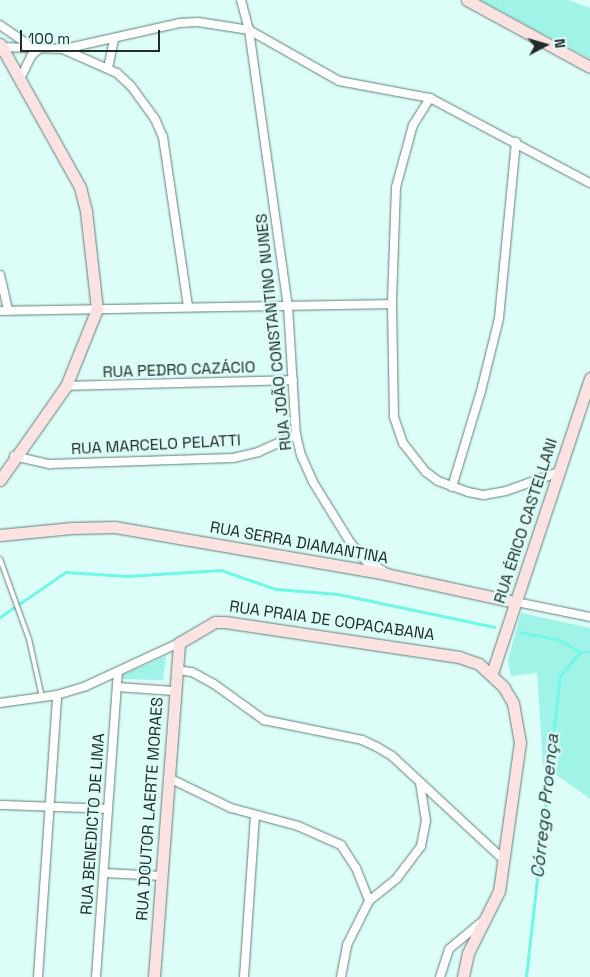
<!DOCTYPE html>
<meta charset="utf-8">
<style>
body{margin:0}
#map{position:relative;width:590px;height:977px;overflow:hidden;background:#ddfdf8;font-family:"Space Grotesk",sans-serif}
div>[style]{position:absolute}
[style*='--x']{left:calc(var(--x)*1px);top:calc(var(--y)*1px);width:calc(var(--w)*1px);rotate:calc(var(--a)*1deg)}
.green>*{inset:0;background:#a0f3e7}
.stream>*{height:2.5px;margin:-1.25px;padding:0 1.25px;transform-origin:1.25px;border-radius:1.25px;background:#6ff7e7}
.roads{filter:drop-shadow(0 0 1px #627f7a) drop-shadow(0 0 1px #627f7a)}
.lane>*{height:4px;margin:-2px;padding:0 2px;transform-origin:2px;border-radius:2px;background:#fff}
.street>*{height:8px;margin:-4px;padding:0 4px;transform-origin:4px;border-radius:4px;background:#fff}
.secondary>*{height:11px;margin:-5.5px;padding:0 5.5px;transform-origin:5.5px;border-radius:5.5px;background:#fce2e0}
span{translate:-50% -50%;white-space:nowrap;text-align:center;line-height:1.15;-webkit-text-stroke:4.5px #ddfdf8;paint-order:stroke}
.street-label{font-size:16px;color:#202c2a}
.water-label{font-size:18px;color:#233b38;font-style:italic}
.north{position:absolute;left:520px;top:20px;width:50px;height:50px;-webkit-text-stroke:4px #ddfdf8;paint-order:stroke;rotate:84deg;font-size:14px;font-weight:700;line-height:20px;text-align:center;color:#202c2a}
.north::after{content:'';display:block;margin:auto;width:18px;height:22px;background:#202c2a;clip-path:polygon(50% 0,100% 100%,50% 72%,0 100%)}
.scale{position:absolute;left:20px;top:30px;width:140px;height:22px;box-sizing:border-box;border:2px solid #202c2a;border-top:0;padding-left:6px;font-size:15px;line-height:18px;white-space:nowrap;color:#202c2a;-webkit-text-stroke:4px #ddfdf8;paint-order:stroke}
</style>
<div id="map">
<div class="green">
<i style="clip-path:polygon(480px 0,568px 0,590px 8px,590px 59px)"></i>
<i style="clip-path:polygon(521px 613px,590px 628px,590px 799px,543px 765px,537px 673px,511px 676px,508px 660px)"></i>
<i style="clip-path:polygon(166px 656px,163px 680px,123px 679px,123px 675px)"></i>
</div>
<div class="stream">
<i style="--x:0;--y:617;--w:80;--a:-34.3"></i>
<i style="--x:66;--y:572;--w:61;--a:3.8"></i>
<i style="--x:127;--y:576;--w:94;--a:-3.7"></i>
<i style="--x:221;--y:570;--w:58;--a:19.1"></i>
<i style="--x:276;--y:589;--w:62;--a:4.6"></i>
<i style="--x:338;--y:594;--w:160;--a:11.9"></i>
<i style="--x:520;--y:632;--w:41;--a:11.3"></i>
<i style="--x:560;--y:640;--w:23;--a:31"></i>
<i style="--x:526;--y:977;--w:303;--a:-83.6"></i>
<i style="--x:560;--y:676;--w:31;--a:-50"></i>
<i style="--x:580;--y:652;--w:10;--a:0"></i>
</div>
<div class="roads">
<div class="lane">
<i style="--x:0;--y:559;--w:85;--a:70.1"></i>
<i style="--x:29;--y:639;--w:59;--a:77.4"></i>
</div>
<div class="street">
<i style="--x:241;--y:0;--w:31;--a:75"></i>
<i style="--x:249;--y:30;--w:279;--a:82"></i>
<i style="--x:288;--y:306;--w:129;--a:86.5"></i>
<i style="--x:296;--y:435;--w:21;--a:76"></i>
<i style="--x:301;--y:455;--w:30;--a:66"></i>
<i style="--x:313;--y:482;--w:70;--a:58.3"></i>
<i style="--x:350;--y:542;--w:25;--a:50"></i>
<i style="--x:366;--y:561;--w:20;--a:30"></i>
<i style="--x:0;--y:25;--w:40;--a:34.9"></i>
<i style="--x:0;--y:47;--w:64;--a:1.8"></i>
<i style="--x:64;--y:49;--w:118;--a:-12.7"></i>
<i style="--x:179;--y:23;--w:19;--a:-3"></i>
<i style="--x:198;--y:22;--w:52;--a:8.9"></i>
<i style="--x:249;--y:30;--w:103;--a:29.5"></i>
<i style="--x:339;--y:81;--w:93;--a:10.6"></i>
<i style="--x:430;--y:98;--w:181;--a:28"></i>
<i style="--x:65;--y:50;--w:57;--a:23.9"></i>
<i style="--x:117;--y:73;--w:19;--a:43"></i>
<i style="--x:131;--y:86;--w:41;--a:54"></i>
<i style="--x:155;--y:119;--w:20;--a:66"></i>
<i style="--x:163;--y:137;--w:171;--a:81.6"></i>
<i style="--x:108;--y:68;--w:30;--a:-78"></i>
<i style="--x:20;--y:79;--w:25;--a:-64"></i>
<i style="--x:31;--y:56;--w:12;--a:-42"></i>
<i style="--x:430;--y:98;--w:32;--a:122"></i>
<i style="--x:413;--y:125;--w:64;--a:105.3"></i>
<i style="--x:396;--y:187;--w:117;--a:92"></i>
<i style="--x:392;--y:304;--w:113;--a:89"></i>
<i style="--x:394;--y:417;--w:28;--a:71"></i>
<i style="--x:403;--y:443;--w:37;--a:52"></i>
<i style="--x:426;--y:472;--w:15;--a:37"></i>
<i style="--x:438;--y:481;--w:32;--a:20"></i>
<i style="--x:468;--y:492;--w:16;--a:11"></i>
<i style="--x:484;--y:495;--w:22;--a:-10"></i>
<i style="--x:506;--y:491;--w:56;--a:-19.7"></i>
<i style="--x:0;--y:275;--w:36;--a:77"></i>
<i style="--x:0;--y:311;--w:392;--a:-1"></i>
<i style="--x:66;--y:386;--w:227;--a:-1.5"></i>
<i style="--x:14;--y:456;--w:37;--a:13"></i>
<i style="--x:50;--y:464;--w:183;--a:-1.9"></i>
<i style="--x:233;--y:458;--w:26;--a:-13"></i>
<i style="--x:258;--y:452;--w:42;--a:-24.1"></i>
<i style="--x:452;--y:487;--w:100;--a:-73.2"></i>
<i style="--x:481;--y:391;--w:75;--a:-76.1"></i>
<i style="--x:499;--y:318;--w:177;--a:-84.5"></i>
<i style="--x:516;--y:602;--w:76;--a:11.5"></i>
<i style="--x:177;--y:670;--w:15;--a:8"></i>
<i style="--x:192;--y:672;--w:25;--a:29"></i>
<i style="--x:214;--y:684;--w:62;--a:35.8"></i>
<i style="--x:264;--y:720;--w:100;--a:11.5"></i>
<i style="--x:362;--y:740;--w:17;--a:25"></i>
<i style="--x:377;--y:747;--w:17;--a:31"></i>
<i style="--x:392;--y:756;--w:151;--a:42.9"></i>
<i style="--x:117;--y:687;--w:57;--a:4"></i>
<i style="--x:0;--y:703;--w:58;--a:-8"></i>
<i style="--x:57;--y:695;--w:30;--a:-17"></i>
<i style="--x:86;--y:686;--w:102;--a:-24.8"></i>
<i style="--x:169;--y:778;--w:69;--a:25.8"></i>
<i style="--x:231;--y:808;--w:69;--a:15"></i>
<i style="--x:298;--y:826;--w:47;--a:23.8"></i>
<i style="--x:341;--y:845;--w:27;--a:57"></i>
<i style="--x:356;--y:868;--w:35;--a:68"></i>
<i style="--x:0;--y:805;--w:108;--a:2.1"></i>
<i style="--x:104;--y:873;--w:59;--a:2.9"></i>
<i style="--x:38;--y:977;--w:283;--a:-86.1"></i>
<i style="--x:96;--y:977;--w:306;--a:-85.9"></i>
<i style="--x:244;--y:977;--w:161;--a:-86.1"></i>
<i style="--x:341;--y:977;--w:33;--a:-79"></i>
<i style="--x:347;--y:945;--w:49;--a:-63.4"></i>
<i style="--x:369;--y:901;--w:36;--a:-39"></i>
<i style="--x:397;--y:878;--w:40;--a:-53"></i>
<i style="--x:421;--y:846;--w:25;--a:-79"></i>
<i style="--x:426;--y:821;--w:37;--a:-99"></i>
<i style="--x:440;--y:977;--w:29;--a:-72"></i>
<i style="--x:449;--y:949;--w:45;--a:-39.6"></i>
</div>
<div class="secondary">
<i style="--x:467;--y:0;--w:140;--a:28.6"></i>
<i style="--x:0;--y:44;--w:164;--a:60.8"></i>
<i style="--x:80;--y:187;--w:25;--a:76"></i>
<i style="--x:86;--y:211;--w:99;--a:83.6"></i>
<i style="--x:97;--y:309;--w:83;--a:111.9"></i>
<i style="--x:66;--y:386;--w:115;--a:125.1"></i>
<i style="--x:0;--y:535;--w:72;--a:-5.6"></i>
<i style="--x:72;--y:528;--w:43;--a:-1.3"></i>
<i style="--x:115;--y:527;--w:275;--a:9.8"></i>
<i style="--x:386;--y:574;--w:133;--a:12.2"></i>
<i style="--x:492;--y:673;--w:311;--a:-71.6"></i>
<i style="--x:154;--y:977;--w:335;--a:-85.7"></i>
<i style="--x:179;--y:643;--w:42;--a:-30.3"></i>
<i style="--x:215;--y:622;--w:10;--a:0"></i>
<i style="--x:225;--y:622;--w:237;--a:8.5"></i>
<i style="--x:459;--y:657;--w:21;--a:19"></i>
<i style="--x:479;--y:664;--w:33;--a:43"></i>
<i style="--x:503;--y:686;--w:20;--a:60"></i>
<i style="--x:513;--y:703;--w:40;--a:80"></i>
<i style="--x:520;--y:742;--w:150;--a:98"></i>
<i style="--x:499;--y:891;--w:69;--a:116.6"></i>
<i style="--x:468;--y:953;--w:25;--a:102"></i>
</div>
</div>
<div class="street-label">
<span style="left:274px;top:332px;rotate:-96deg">RUA JOÃO CONSTANTINO NUNES</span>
<span style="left:179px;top:370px;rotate:-2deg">RUA PEDRO CAZÁCIO</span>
<span style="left:156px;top:445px;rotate:-3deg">RUA MARCELO PELATTI</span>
<span style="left:526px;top:521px;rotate:-72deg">RUA ÉRICO CASTELLANI</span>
<span style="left:299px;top:543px;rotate:10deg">RUA SERRA DIAMANTINA</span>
<span style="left:332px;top:621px;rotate:8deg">RUA PRAIA DE COPACABANA</span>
<span style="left:150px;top:809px;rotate:-86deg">RUA DOUTOR LAERTE MORAES</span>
<span style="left:93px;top:824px;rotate:-86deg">RUA BENEDICTO DE LIMA</span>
</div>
<div class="water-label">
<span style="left:545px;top:806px;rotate:-84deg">Córrego Proença</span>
</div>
<div class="north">N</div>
<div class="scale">100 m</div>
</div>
